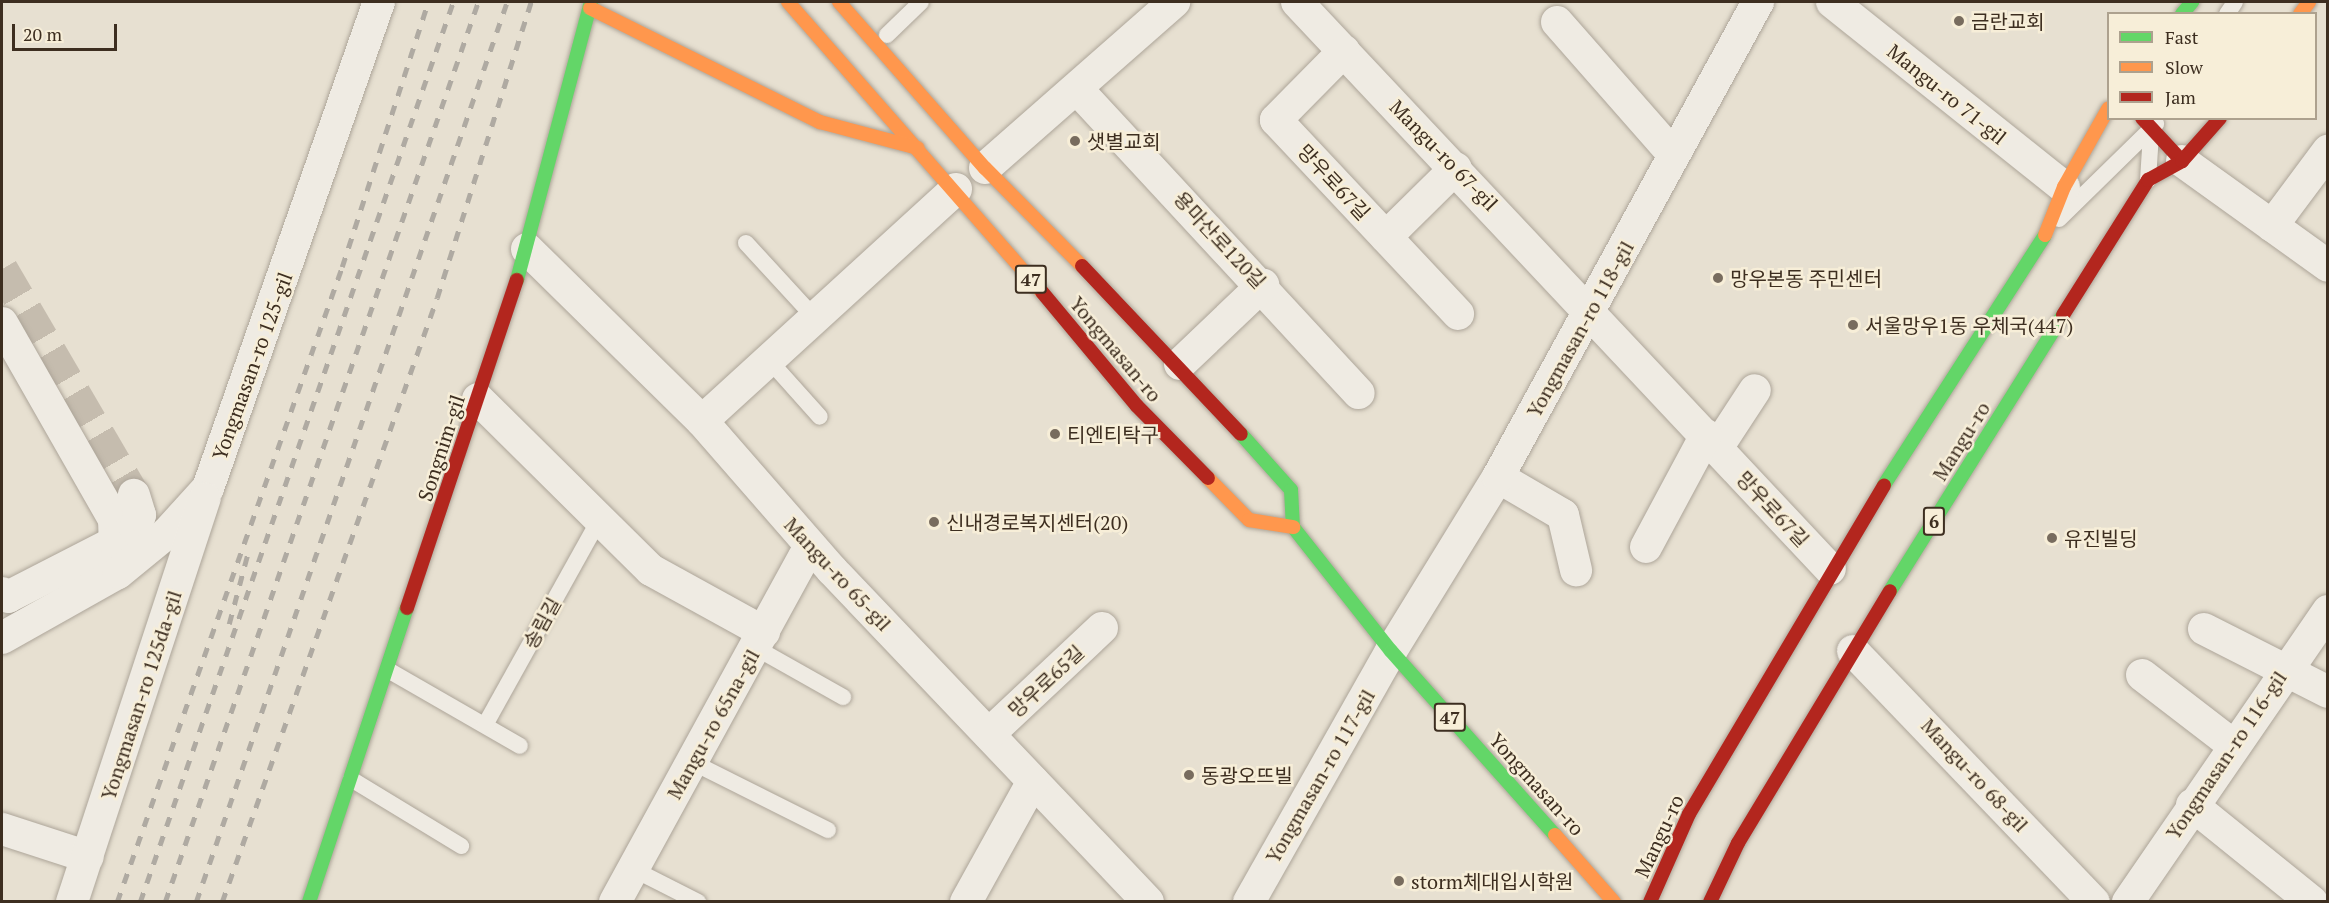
<!DOCTYPE html>
<meta charset="utf-8">
<style>
body{margin:0}
#map{position:relative;width:2329px;height:903px;overflow:hidden;background:#e7e0d1;font-family:"PT Serif","Noto Sans KR",serif}
div>[style]{position:absolute}
[style*='--x']{left:calc(var(--x)*1px);top:calc(var(--y)*1px);width:calc(var(--w)*1px);rotate:calc(var(--a)*1deg)}
.street-tunnel>*{height:32px;margin-top:-16px;transform-origin:0;background:repeating-linear-gradient(90deg,#c5bcae 0 32px,transparent 0 48px)}
.roads{filter:drop-shadow(0 0 2px #ada599) drop-shadow(0 0 2px #ada599)}
.lane>*{height:16px;margin:-8px;padding:0 8px;transform-origin:8px;border-radius:8px;background:#efebe3}
.street>*{height:32px;margin:-16px;padding:0 16px;transform-origin:16px;border-radius:16px;background:#efebe3}
.fast>*{height:14px;margin:-7px;padding:0 7px;transform-origin:7px;border-radius:7px;background:#63d668}
.slow>*{height:14px;margin:-7px;padding:0 7px;transform-origin:7px;border-radius:7px;background:#ff974d}
.jam>*{height:14px;margin:-7px;padding:0 7px;transform-origin:7px;border-radius:7px;background:#b3261e}
.rail>*{height:4.5px;margin-top:-2.25px;transform-origin:0;background:repeating-linear-gradient(90deg,#afaaa2 0 10px,transparent 0 20px)}
.dots>*{width:16px;height:16px;translate:-50% -50%;box-sizing:border-box;border:3px solid #f7eed8;border-radius:50%}
span{translate:-50% -50%;white-space:nowrap;text-align:center;line-height:1.15;-webkit-text-stroke:5px #f7eed8;paint-order:stroke}
.shield-label span{padding:2px 4px;background:#f7eed8;border:2px solid;border-radius:4px;-webkit-text-stroke-width:0}
.shield-label{font-size:18px;color:#3d2e20;font-weight:700}
.poi-label{font-size:20px;color:#3d2e20}
.left{translate:0 -50%;text-align:left}
.street-label{font-size:20px;color:#3d2e20}
.frame{position:absolute;inset:0;border:3px solid #3d2e20;pointer-events:none}
.legend{position:absolute;left:2107px;top:12px;width:210px;height:108px;box-sizing:border-box;background:#f7eed8;border:2px solid #ada18e;margin:0;padding:8px 10px;list-style:none;font-size:18px;color:#3d2e20}
.legend li{display:flex;align-items:center;gap:12px;height:30px}
.legend b{width:30px;border:2px solid #ada18e}
.scale{position:absolute;left:12px;top:24px;width:105px;height:27px;box-sizing:border-box;border:3px solid #3d2e20;border-top:0;padding-left:8px;font-size:18px;line-height:21px;white-space:nowrap;color:#3d2e20;-webkit-text-stroke:4px #f7eed8;paint-order:stroke}
</style>
<div id="map">
<div class="street-tunnel">
<i style="--x:2;--y:269;--w:262;--a:59.7"></i>
</div>
<div class="roads">
<div class="lane">
<i style="--x:2227;--y:14;--w:14;--a:-56"></i>
<i style="--x:887;--y:35;--w:47;--a:-44.1"></i>
<i style="--x:2148;--y:180;--w:47;--a:-86.3"></i>
<i style="--x:2059;--y:219;--w:136;--a:-44.4"></i>
<i style="--x:746;--y:243;--w:102;--a:47.4"></i>
<i style="--x:769;--y:360;--w:76;--a:48.2"></i>
<i style="--x:756;--y:648;--w:100;--a:29.4"></i>
<i style="--x:388;--y:670;--w:152;--a:29.9"></i>
<i style="--x:485;--y:725;--w:235;--a:-60.9"></i>
<i style="--x:692;--y:762;--w:152;--a:26.6"></i>
<i style="--x:351;--y:779;--w:129;--a:31.3"></i>
<i style="--x:633;--y:869;--w:73;--a:26.9"></i>
</div>
<div class="street">
<i style="--x:1297;--y:2;--w:778;--a:46.77"></i>
<i style="--x:1832;--y:2;--w:297;--a:38.6"></i>
<i style="--x:1557;--y:22;--w:177;--a:48.7"></i>
<i style="--x:1344;--y:51;--w:97;--a:134.6"></i>
<i style="--x:1276;--y:120;--w:266;--a:46.8"></i>
<i style="--x:1078;--y:90;--w:413;--a:47.2"></i>
<i style="--x:2182;--y:161;--w:180;--a:35.7"></i>
<i style="--x:985;--y:168;--w:252;--a:-41.3"></i>
<i style="--x:2272;--y:226;--w:94;--a:-53.3"></i>
<i style="--x:1386;--y:237;--w:98;--a:-44.6"></i>
<i style="--x:527;--y:249;--w:245;--a:44.5"></i>
<i style="--x:702;--y:421;--w:198;--a:48.9"></i>
<i style="--x:832;--y:570;--w:458;--a:46.4"></i>
<i style="--x:2;--y:323;--w:226;--a:60.3"></i>
<i style="--x:114;--y:519;--w:23;--a:88"></i>
<i style="--x:115;--y:542;--w:120;--a:152.8"></i>
<i style="--x:8;--y:597;--w:7;--a:-146"></i>
<i style="--x:1180;--y:364;--w:115;--a:-43.6"></i>
<i style="--x:478;--y:399;--w:243;--a:44.7"></i>
<i style="--x:651;--y:570;--w:129;--a:28.8"></i>
<i style="--x:702;--y:421;--w:344;--a:-42.4"></i>
<i style="--x:1717;--y:448;--w:69;--a:-56.8"></i>
<i style="--x:1498;--y:477;--w:75;--a:30.3"></i>
<i style="--x:1563;--y:515;--w:57;--a:76.7"></i>
<i style="--x:115;--y:542;--w:24;--a:-35"></i>
<i style="--x:135;--y:528;--w:14;--a:-69"></i>
<i style="--x:140;--y:515;--w:21;--a:-107"></i>
<i style="--x:1646;--y:547;--w:127;--a:-61.8"></i>
<i style="--x:2204;--y:629;--w:139;--a:26.9"></i>
<i style="--x:2;--y:638;--w:133;--a:-29.3"></i>
<i style="--x:118;--y:573;--w:63;--a:-39.2"></i>
<i style="--x:167;--y:533;--w:61;--a:-47.7"></i>
<i style="--x:208;--y:488;--w:515;--a:-70.62"></i>
<i style="--x:1853;--y:651;--w:348;--a:46.2"></i>
<i style="--x:2142;--y:675;--w:115;--a:37.6"></i>
<i style="--x:989;--y:734;--w:155;--a:-43.2"></i>
<i style="--x:2192;--y:805;--w:154;--a:38.9"></i>
<i style="--x:2;--y:829;--w:90;--a:18"></i>
<i style="--x:72;--y:902;--w:425;--a:-71.8"></i>
<i style="--x:615;--y:902;--w:406;--a:-61.3"></i>
<i style="--x:966;--y:902;--w:138;--a:-61"></i>
<i style="--x:1249;--y:902;--w:288;--a:-60.5"></i>
<i style="--x:1391;--y:651;--w:204;--a:-58.4"></i>
<i style="--x:1498;--y:477;--w:542;--a:-61.31"></i>
<i style="--x:2128;--y:902;--w:353;--a:-55.5"></i>
</div>
<div class="fast">
<i style="--x:2182;--y:14;--w:16;--a:-50"></i>
<i style="--x:517;--y:280;--w:288;--a:-75.1"></i>
<i style="--x:1241;--y:434;--w:75;--a:48.2"></i>
<i style="--x:1291;--y:490;--w:37;--a:87"></i>
<i style="--x:1293;--y:527;--w:158;--a:51.7"></i>
<i style="--x:1391;--y:651;--w:246;--a:48.3"></i>
<i style="--x:1884;--y:485;--w:297;--a:-57.2"></i>
<i style="--x:1890;--y:591;--w:326;--a:-57.9"></i>
<i style="--x:309;--y:902;--w:310;--a:-71.6"></i>
</div>
<div class="slow">
<i style="--x:788;--y:2;--w:386;--a:48.8"></i>
<i style="--x:839;--y:2;--w:221;--a:48.7"></i>
<i style="--x:985;--y:168;--w:138;--a:45.3"></i>
<i style="--x:590;--y:8;--w:257;--a:26.4"></i>
<i style="--x:820;--y:122;--w:101;--a:14.9"></i>
<i style="--x:2300;--y:14;--w:15;--a:-53"></i>
<i style="--x:2045;--y:235;--w:52;--a:-68.4"></i>
<i style="--x:2064;--y:187;--w:90;--a:-60.6"></i>
<i style="--x:1208;--y:478;--w:59;--a:45.7"></i>
<i style="--x:1249;--y:520;--w:45;--a:9"></i>
<i style="--x:1555;--y:835;--w:89;--a:48.6"></i>
</div>
<div class="jam">
<i style="--x:2142;--y:118;--w:59;--a:47.1"></i>
<i style="--x:1082;--y:266;--w:231;--a:46.6"></i>
<i style="--x:1042;--y:292;--w:148;--a:50.2"></i>
<i style="--x:1137;--y:406;--w:101;--a:45.4"></i>
<i style="--x:2063;--y:315;--w:160;--a:-57.8"></i>
<i style="--x:2148;--y:180;--w:39;--a:-29"></i>
<i style="--x:2182;--y:161;--w:57;--a:-48.5"></i>
<i style="--x:407;--y:608;--w:346;--a:-71.5"></i>
<i style="--x:1650;--y:902;--w:96;--a:-66.1"></i>
<i style="--x:1689;--y:814;--w:382;--a:-59.3"></i>
<i style="--x:1710;--y:902;--w:65;--a:-64.6"></i>
<i style="--x:1738;--y:843;--w:294;--a:-58.9"></i>
</div>
</div>
<div class="rail">
<i style="--x:229;--y:624;--w:78;--a:-75.1"></i>
<i style="--x:117;--y:902;--w:674;--a:-70.49"></i>
<i style="--x:342;--y:267;--w:279;--a:-72"></i>
<i style="--x:140;--y:902;--w:953;--a:-70.82"></i>
<i style="--x:165;--y:902;--w:953;--a:-70.82"></i>
<i style="--x:196;--y:902;--w:952;--a:-70.94"></i>
<i style="--x:222;--y:902;--w:641;--a:-70.41"></i>
<i style="--x:437;--y:298;--w:311;--a:-72.4"></i>
</div>
<div class="dots">
<i style="left:1959px;top:21px;background:#786c5e"></i>
<i style="left:1075px;top:141px;background:#786c5e"></i>
<i style="left:1718px;top:278px;background:#786c5e"></i>
<i style="left:1853px;top:325px;background:#786c5e"></i>
<i style="left:1055px;top:434px;background:#786c5e"></i>
<i style="left:934px;top:522px;background:#786c5e"></i>
<i style="left:2052px;top:538px;background:#786c5e"></i>
<i style="left:1189px;top:775px;background:#786c5e"></i>
<i style="left:1399px;top:881px;background:#786c5e"></i>
</div>
<div class="shield-label">
<span style="left:1031px;top:279px">47</span>
<span style="left:1934px;top:521px">6</span>
<span style="left:1450px;top:717px">47</span>
</div>
<div class="poi-label">
<span class="left" style="left:1971px;top:21px">금란교회</span>
<span class="left" style="left:1087px;top:141px">샛별교회</span>
<span class="left" style="left:1730px;top:278px">망우본동 주민센터</span>
<span class="left" style="left:1865px;top:325px">서울망우1동 우체국(447)</span>
<span class="left" style="left:1067px;top:434px">티엔티탁구</span>
<span class="left" style="left:946px;top:522px">신내경로복지센터(20)</span>
<span class="left" style="left:2064px;top:538px">유진빌딩</span>
<span class="left" style="left:1201px;top:775px">동광오뜨빌</span>
<span class="left" style="left:1411px;top:881px">storm체대입시학원</span>
</div>
<div class="street-label">
<span style="left:1947px;top:94px;rotate:39deg">Mangu-ro 71-gil</span>
<span style="left:1444px;top:155px;rotate:46deg">Mangu-ro 67-gil</span>
<span style="left:1334px;top:182px;rotate:47deg">망우로67길</span>
<span style="left:1220px;top:240px;rotate:47deg">용마산로120길</span>
<span style="left:1580px;top:329px;rotate:-61deg">Yongmasan-ro 118-gil</span>
<span style="left:1116px;top:349px;rotate:50deg">Yongmasan-ro</span>
<span style="left:252px;top:366px;rotate:-70deg">Yongmasan-ro 125-gil</span>
<span style="left:1961px;top:441px;rotate:-58deg">Mangu-ro</span>
<span style="left:441px;top:448px;rotate:-72deg">Songnim-gil</span>
<span style="left:1773px;top:509px;rotate:47deg">망우로67길</span>
<span style="left:838px;top:574px;rotate:47deg">Mangu-ro 65-gil</span>
<span style="left:542px;top:623px;rotate:-61deg">송림길</span>
<span style="left:1046px;top:681px;rotate:-43deg">망우로65길</span>
<span style="left:141px;top:695px;rotate:-72deg">Yongmasan-ro 125da-gil</span>
<span style="left:713px;top:724px;rotate:-61deg">Mangu-ro 65na-gil</span>
<span style="left:2226px;top:755px;rotate:-56deg">Yongmasan-ro 116-gil</span>
<span style="left:1975px;top:775px;rotate:47deg">Mangu-ro 68-gil</span>
<span style="left:1320px;top:776px;rotate:-60deg">Yongmasan-ro 117-gil</span>
<span style="left:1537px;top:784px;rotate:48deg">Yongmasan-ro</span>
<span style="left:1659px;top:836px;rotate:-65deg">Mangu-ro</span>
</div>
<div class="frame"></div>
<ul class="legend">
<li><b style="height:8px;background:#63d668"></b>Fast</li>
<li><b style="height:8px;background:#ff974d"></b>Slow</li>
<li><b style="height:8px;background:#b3261e"></b>Jam</li>
</ul>
<div class="scale">20 m</div>
</div>
